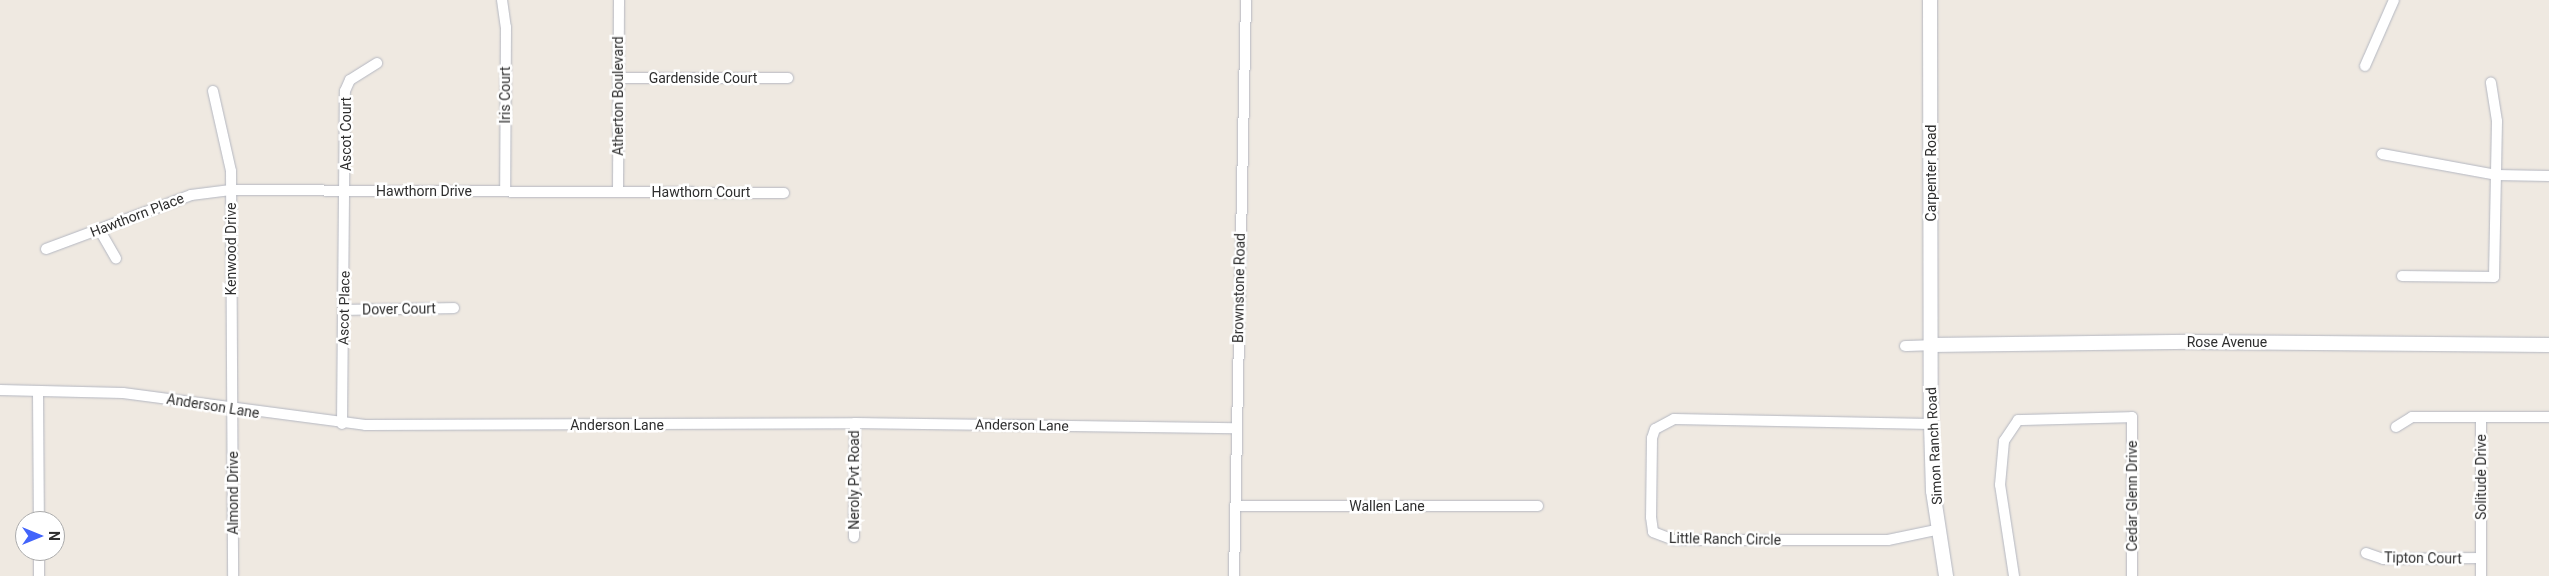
<!DOCTYPE html>
<style>
body{margin:0}
#map{position:relative;width:2549px;height:576px;overflow:hidden;background:#efe9e1;font-family:Roboto,sans-serif}
div>[style]{position:absolute}
[style*='--x']{left:calc(var(--x)*1px);top:calc(var(--y)*1px);width:calc(var(--w)*1px);rotate:calc(var(--a)*1deg)}
.roads{filter:drop-shadow(0 0 1px #b4b7c1) drop-shadow(0 0 1px #b4b7c1)}
.street>*{height:10px;margin:-5px;padding:0 5px;transform-origin:5px;border-radius:5px;background:#fff}
.secondary>*{height:14px;margin:-7px;padding:0 7px;transform-origin:7px;border-radius:7px;background:#fff}
span{translate:-50% -50%;white-space:nowrap;text-align:center;line-height:1.15;-webkit-text-stroke:5px #fff;paint-order:stroke}
.street-label{font-size:14px;color:#2e2e2e}
.north{position:absolute;left:15px;top:511px;width:50px;height:50px;box-sizing:border-box;background:#fff;border:1px solid #ababab;border-radius:50%;rotate:90deg;font-size:14px;font-weight:700;line-height:20px;text-align:center;color:#2e2e2e}
.north::after{content:'';display:block;margin:auto;width:18px;height:22px;background:#4264fb;clip-path:polygon(50% 0,100% 100%,50% 72%,0 100%)}
</style>
<div id="map">
<div class="roads">
<div class="street">
<i style="--x:502;--y:0;--w:27;--a:82"></i>
<i style="--x:506;--y:27;--w:164;--a:90.3"></i>
<i style="--x:2365;--y:66;--w:72;--a:-66.3"></i>
<i style="--x:618;--y:78;--w:170;--a:0"></i>
<i style="--x:213;--y:91;--w:82;--a:77.3"></i>
<i style="--x:231;--y:171;--w:405;--a:89.7"></i>
<i style="--x:2382;--y:154;--w:116;--a:10.4"></i>
<i style="--x:2496;--y:175;--w:53;--a:1.1"></i>
<i style="--x:618;--y:192;--w:192;--a:-89.7"></i>
<i style="--x:99;--y:229;--w:34;--a:60"></i>
<i style="--x:46;--y:249;--w:155;--a:-20.4"></i>
<i style="--x:191;--y:195;--w:40;--a:-7.1"></i>
<i style="--x:231;--y:190;--w:553;--a:0.31"></i>
<i style="--x:2402;--y:276;--w:92;--a:0.6"></i>
<i style="--x:2494;--y:277;--w:156;--a:-88.9"></i>
<i style="--x:2497;--y:121;--w:39;--a:-99"></i>
<i style="--x:344;--y:310;--w:110;--a:-1"></i>
<i style="--x:1905;--y:346;--w:26;--a:-2"></i>
<i style="--x:0;--y:390;--w:123;--a:1.4"></i>
<i style="--x:123;--y:393;--w:244;--a:7.5"></i>
<i style="--x:365;--y:425;--w:490;--a:-0.2"></i>
<i style="--x:855;--y:423;--w:381;--a:0.8"></i>
<i style="--x:38;--y:392;--w:129;--a:89.6"></i>
<i style="--x:342;--y:424;--w:333;--a:-89.5"></i>
<i style="--x:345;--y:91;--w:12;--a:-66"></i>
<i style="--x:350;--y:80;--w:32;--a:-32"></i>
<i style="--x:1931;--y:424;--w:257;--a:-178.9"></i>
<i style="--x:1674;--y:419;--w:21;--a:152"></i>
<i style="--x:1655;--y:429;--w:9;--a:108"></i>
<i style="--x:1652;--y:438;--w:79;--a:90.7"></i>
<i style="--x:1651;--y:517;--w:15;--a:82"></i>
<i style="--x:1653;--y:532;--w:22;--a:21"></i>
<i style="--x:1674;--y:540;--w:214;--a:0"></i>
<i style="--x:1888;--y:540;--w:53;--a:-11.9"></i>
<i style="--x:2396;--y:427;--w:19;--a:-32"></i>
<i style="--x:2412;--y:417;--w:69;--a:0"></i>
<i style="--x:1235;--y:506;--w:303;--a:0"></i>
<i style="--x:854;--y:537;--w:114;--a:-89.5"></i>
<i style="--x:39;--y:551;--w:25;--a:90"></i>
<i style="--x:2366;--y:553;--w:18;--a:19"></i>
<i style="--x:2383;--y:559;--w:98;--a:-0.6"></i>
<i style="--x:1234;--y:576;--w:576;--a:-88.81"></i>
<i style="--x:2014;--y:576;--w:92;--a:-98.7"></i>
<i style="--x:2000;--y:485;--w:44;--a:-84.8"></i>
<i style="--x:2004;--y:441;--w:25;--a:-56"></i>
<i style="--x:2018;--y:420;--w:114;--a:-1.5"></i>
<i style="--x:2132;--y:417;--w:159;--a:90"></i>
<i style="--x:2481;--y:576;--w:159;--a:-90"></i>
<i style="--x:2481;--y:417;--w:68;--a:0"></i>
</div>
<div class="secondary">
<i style="--x:1930;--y:0;--w:424;--a:89.9"></i>
<i style="--x:1931;--y:424;--w:67;--a:88.3"></i>
<i style="--x:1933;--y:491;--w:86;--a:81.3"></i>
<i style="--x:1931;--y:345;--w:263;--a:-0.7"></i>
<i style="--x:2194;--y:342;--w:355;--a:0.5"></i>
</div>
</div>
<div class="street-label">
<span style="left:703px;top:78px">Gardenside Court</span>
<span style="left:505px;top:95px;rotate:-90deg">Iris Court</span>
<span style="left:618px;top:96px;rotate:-90deg">Atherton Boulevard</span>
<span style="left:346px;top:134px;rotate:-90deg">Ascot Court</span>
<span style="left:1931px;top:173px;rotate:-90deg">Carpenter Road</span>
<span style="left:424px;top:191px">Hawthorn Drive</span>
<span style="left:701px;top:192px">Hawthorn Court</span>
<span style="left:137px;top:215px;rotate:-21deg">Hawthorn Place</span>
<span style="left:231px;top:249px;rotate:-90deg">Kenwood Drive</span>
<span style="left:1239px;top:288px;rotate:-89deg">Brownstone Road</span>
<span style="left:344px;top:308px;rotate:-89deg">Ascot Place</span>
<span style="left:399px;top:309px;rotate:-1deg">Dover Court</span>
<span style="left:2227px;top:342px">Rose Avenue</span>
<span style="left:213px;top:406px;rotate:9deg">Anderson Lane</span>
<span style="left:617px;top:425px">Anderson Lane</span>
<span style="left:1022px;top:425px;rotate:1deg">Anderson Lane</span>
<span style="left:1934px;top:446px;rotate:-93deg">Simon Ranch Road</span>
<span style="left:2481px;top:477px;rotate:-90deg">Solitude Drive</span>
<span style="left:854px;top:480px;rotate:-90deg">Neroly Pvt Road</span>
<span style="left:233px;top:493px;rotate:-90deg">Almond Drive</span>
<span style="left:2132px;top:496px;rotate:-90deg">Cedar Glenn Drive</span>
<span style="left:1387px;top:506px">Wallen Lane</span>
<span style="left:1725px;top:539px;rotate:1deg">Little Ranch Circle</span>
<span style="left:2423px;top:558px;rotate:1deg">Tipton Court</span>
</div>
<div class="north">N</div>
</div>
